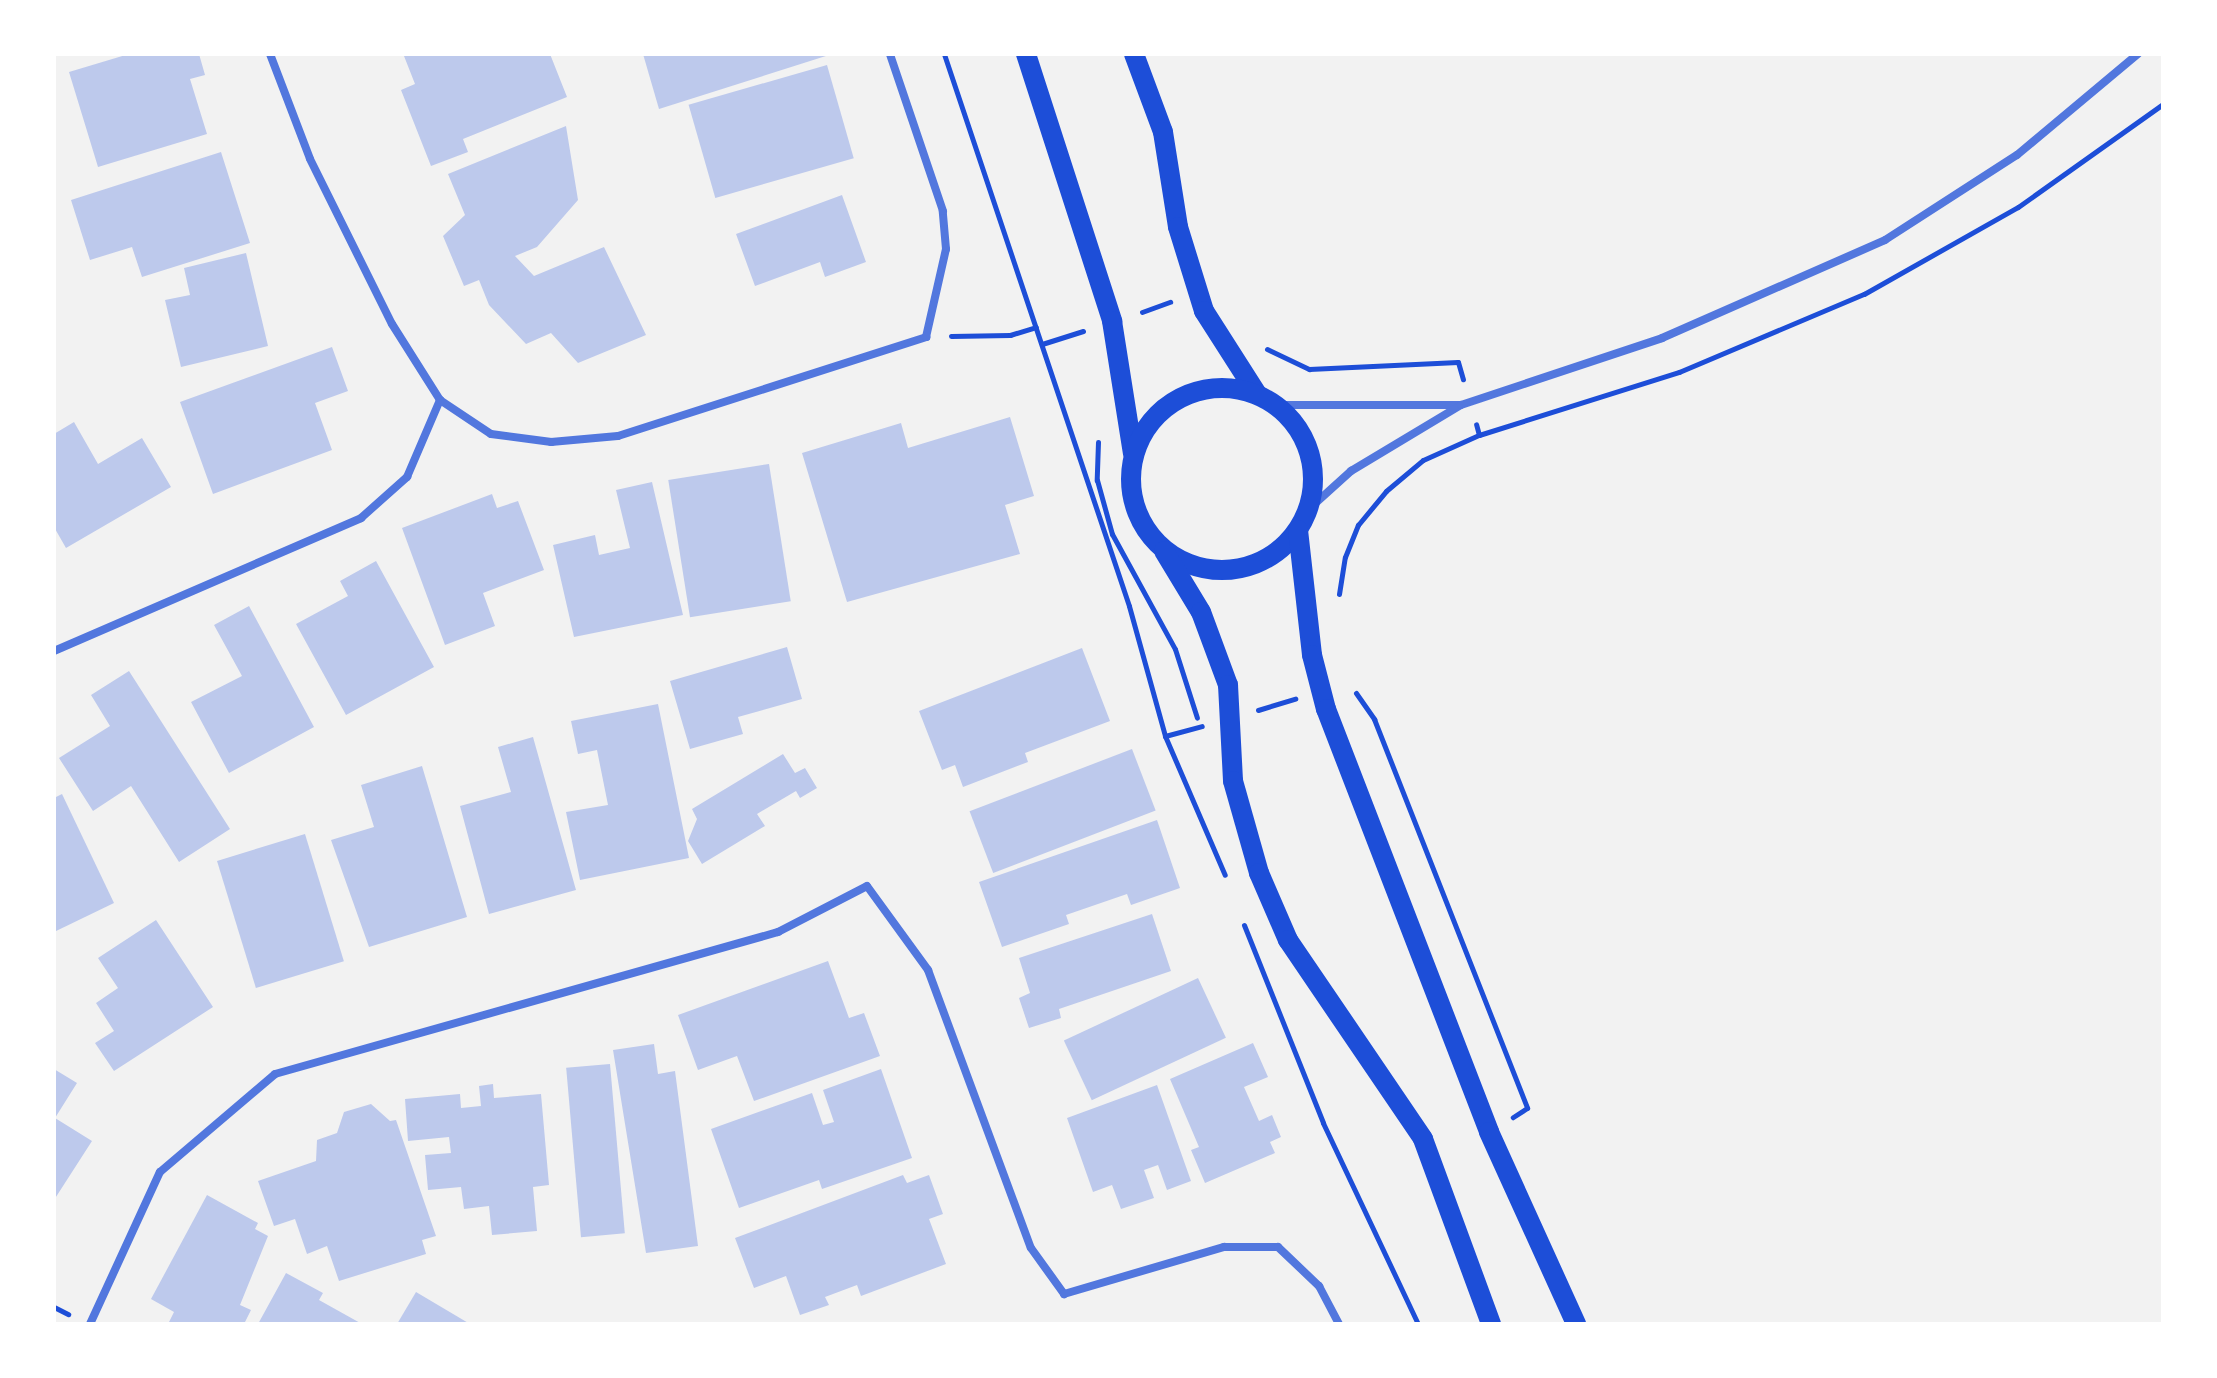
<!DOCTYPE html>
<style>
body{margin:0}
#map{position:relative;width:2217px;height:1378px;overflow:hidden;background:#f2f2f2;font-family:Karla,sans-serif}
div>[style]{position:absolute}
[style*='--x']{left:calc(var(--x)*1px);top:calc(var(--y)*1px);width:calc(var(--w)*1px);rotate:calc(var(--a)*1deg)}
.building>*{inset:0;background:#bdc9ec;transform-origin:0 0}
.path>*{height:5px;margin:-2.5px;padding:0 2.5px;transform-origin:2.5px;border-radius:2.5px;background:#1d4ed8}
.minor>*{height:8px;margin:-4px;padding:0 4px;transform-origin:4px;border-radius:4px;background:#5277de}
.primary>*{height:20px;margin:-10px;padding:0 10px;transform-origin:10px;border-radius:10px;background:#1d4ed8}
.primary>.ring{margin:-10px;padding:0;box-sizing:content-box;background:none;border:20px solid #1d4ed8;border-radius:50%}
span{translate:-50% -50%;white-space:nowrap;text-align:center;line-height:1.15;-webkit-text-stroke:6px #fff;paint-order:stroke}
.frame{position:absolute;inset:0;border:56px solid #fff;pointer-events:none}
</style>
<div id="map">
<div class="building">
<i style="clip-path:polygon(129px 54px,199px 54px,205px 75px,190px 79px,207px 134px,98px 167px,69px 72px)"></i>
<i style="clip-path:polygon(410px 54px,550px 54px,567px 97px,463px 139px,468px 152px,431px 166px,401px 90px,415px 84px,404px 56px)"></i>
<i style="clip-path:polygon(643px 54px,829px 54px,829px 55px,659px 109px)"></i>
<i style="left:827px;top:65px;width:97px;height:144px;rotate:74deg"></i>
<i style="clip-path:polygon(566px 126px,578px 200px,537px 247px,515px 256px,534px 276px,604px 247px,646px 335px,578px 363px,551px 333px,526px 344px,489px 305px,479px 280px,464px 286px,443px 236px,465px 215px,448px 174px)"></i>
<i style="clip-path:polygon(221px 152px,250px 243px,142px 277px,132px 247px,90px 260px,71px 200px)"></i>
<i style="clip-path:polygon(842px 195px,866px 262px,825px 277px,820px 262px,755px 286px,736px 234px)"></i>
<i style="clip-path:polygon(246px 253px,268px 346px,181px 367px,165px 300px,190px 295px,184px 268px)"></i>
<i style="clip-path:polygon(332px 347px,348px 391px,315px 403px,332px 450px,213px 494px,180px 402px)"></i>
<i style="clip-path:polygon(1010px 417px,1034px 496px,1005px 505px,1020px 554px,847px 602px,802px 453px,901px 423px,908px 448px)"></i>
<i style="clip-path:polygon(74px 422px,98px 464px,142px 438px,171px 487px,66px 548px,54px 527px,54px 434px)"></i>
<i style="left:769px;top:464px;width:139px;height:102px;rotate:81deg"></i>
<i style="clip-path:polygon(652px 482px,683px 615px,574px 637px,553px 545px,595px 535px,599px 555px,630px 548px,616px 490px)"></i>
<i style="clip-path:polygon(492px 494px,497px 508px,518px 501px,544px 570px,483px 593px,495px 626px,445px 645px,402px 528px)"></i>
<i style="clip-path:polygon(376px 561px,434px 667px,346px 715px,296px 624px,348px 596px,340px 581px)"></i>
<i style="clip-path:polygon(249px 606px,314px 727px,229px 773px,191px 702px,242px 676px,214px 625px)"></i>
<i style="clip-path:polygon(787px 647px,802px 699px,738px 717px,743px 734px,690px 749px,670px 681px)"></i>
<i style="clip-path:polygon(1082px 648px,1110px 721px,1025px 753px,1028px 762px,963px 787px,955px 765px,942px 770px,919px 711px)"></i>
<i style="clip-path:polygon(129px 671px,230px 829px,179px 862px,131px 786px,93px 811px,59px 758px,110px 726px,91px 695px)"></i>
<i style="clip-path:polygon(658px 704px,689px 858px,580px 880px,566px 812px,608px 805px,597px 750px,578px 754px,571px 721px)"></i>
<i style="clip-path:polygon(533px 737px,576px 890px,489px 914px,460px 806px,511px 792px,498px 747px)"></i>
<i style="left:1132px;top:749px;width:66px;height:174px;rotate:69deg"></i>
<i style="clip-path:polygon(783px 754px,795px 773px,805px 768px,817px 788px,800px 798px,796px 791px,757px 814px,765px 826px,702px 864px,688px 841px,697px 819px,692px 809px)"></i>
<i style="clip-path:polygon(422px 766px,467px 917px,369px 947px,331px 840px,374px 827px,361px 785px)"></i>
<i style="clip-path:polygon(62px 794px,114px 903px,54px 932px,54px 798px)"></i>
<i style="clip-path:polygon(1157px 820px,1180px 888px,1131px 905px,1127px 894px,1066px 915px,1069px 924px,1002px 947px,979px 882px)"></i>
<i style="left:305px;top:834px;width:133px;height:92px;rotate:73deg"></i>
<i style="clip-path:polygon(1152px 914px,1171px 971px,1059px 1009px,1061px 1018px,1029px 1028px,1019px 998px,1030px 993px,1019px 958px)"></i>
<i style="clip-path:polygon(156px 920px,213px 1007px,114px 1071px,95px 1043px,114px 1031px,96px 1003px,118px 988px,98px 958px)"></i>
<i style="clip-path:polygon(828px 961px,849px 1018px,864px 1013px,880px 1056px,754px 1101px,737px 1056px,698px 1070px,678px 1015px)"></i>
<i style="left:1198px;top:978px;width:66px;height:148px;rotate:65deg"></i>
<i style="clip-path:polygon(1253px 1043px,1268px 1077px,1244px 1087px,1259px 1121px,1272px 1115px,1281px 1137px,1270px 1142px,1275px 1153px,1205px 1183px,1191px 1150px,1199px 1147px,1170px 1079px)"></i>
<i style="clip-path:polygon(654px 1044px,658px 1074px,675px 1071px,698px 1246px,646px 1253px,613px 1050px)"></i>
<i style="left:610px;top:1064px;width:170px;height:44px;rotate:85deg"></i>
<i style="clip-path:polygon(54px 1069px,77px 1083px,55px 1118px,92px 1141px,54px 1200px)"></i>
<i style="clip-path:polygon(881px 1069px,912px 1158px,822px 1189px,819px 1180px,739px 1208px,711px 1129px,812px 1093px,823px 1125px,834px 1122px,823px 1090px)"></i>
<i style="clip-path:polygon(493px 1084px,494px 1098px,541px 1094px,549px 1185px,533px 1187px,537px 1231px,492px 1235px,489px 1206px,464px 1209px,461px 1187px,428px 1190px,425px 1155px,451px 1153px,449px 1137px,408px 1141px,405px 1099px,460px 1094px,461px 1108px,481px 1106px,479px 1086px)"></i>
<i style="clip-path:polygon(1157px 1085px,1191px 1181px,1167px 1190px,1158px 1165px,1144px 1170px,1154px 1198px,1121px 1209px,1112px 1185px,1093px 1192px,1067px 1118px)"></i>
<i style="clip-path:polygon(371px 1104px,390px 1121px,396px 1120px,436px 1236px,422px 1240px,426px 1254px,339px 1281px,327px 1246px,307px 1254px,295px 1219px,274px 1226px,258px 1181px,316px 1161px,317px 1140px,337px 1133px,344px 1112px)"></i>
<i style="clip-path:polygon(903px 1175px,907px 1183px,929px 1175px,943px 1214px,929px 1219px,946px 1264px,861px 1296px,857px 1285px,825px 1297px,829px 1305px,800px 1315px,786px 1276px,754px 1288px,735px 1238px)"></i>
<i style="clip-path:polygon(207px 1195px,258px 1223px,255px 1229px,268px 1236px,240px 1305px,251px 1310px,244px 1324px,168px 1324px,174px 1312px,151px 1299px)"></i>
<i style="clip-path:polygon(286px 1273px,323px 1293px,319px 1300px,362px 1324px,258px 1324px)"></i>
<i style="clip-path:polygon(416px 1292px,470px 1324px,397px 1324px)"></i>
</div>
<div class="path">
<i style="--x:944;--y:54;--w:582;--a:71.47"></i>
<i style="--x:1129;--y:606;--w:135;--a:74.5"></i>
<i style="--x:1165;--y:736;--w:151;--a:66.7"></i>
<i style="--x:1142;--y:312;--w:30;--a:-20"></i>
<i style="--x:951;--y:336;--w:59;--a:-1"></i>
<i style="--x:1010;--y:335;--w:27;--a:-17"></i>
<i style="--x:1042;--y:344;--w:43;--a:-17.6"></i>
<i style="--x:1267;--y:349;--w:47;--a:25.5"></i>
<i style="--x:1309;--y:369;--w:149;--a:-2.7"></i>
<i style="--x:1458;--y:362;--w:18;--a:74"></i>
<i style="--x:1479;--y:435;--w:210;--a:-17.5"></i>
<i style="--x:1679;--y:372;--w:201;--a:-22.9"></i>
<i style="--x:1864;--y:294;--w:177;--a:-29.5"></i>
<i style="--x:2018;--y:207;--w:178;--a:-35.4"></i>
<i style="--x:1098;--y:442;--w:38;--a:92"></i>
<i style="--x:1097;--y:480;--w:56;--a:74.5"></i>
<i style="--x:1112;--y:534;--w:131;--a:61.3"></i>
<i style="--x:1175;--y:649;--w:72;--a:72.3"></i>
<i style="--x:1339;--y:594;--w:37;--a:-81"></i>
<i style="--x:1345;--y:557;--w:35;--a:-68"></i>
<i style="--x:1358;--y:525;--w:44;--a:-50.5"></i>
<i style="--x:1386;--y:491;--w:48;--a:-40"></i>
<i style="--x:1423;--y:460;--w:61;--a:-24.1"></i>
<i style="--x:1479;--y:435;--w:11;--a:-105"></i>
<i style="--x:1356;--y:693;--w:32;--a:55"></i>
<i style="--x:1374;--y:719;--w:418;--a:68.5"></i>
<i style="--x:1527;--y:1108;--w:17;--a:147"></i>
<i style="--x:1258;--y:710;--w:39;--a:-17"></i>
<i style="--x:1165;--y:736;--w:38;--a:-15"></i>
<i style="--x:1244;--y:925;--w:213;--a:68.2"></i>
<i style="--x:1323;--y:1123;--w:222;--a:64.7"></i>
<i style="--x:54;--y:1307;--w:16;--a:27"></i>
</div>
<div class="minor">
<i style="--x:270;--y:54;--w:112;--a:69.1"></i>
<i style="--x:310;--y:159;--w:184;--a:63.6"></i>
<i style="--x:392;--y:324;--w:90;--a:57.7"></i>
<i style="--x:440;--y:400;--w:61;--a:33.7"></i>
<i style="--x:491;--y:434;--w:61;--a:7.6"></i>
<i style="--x:551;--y:442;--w:67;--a:-5.1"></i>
<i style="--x:618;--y:436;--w:324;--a:-17.8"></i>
<i style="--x:926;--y:337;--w:90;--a:-77.2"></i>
<i style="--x:946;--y:249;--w:38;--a:-95"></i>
<i style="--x:943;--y:211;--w:166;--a:-108.7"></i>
<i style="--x:1276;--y:405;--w:184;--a:0"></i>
<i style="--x:1309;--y:509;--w:57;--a:-42.1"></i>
<i style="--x:1351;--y:471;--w:128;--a:-31"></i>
<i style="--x:1461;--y:405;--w:212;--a:-18.4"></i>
<i style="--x:1662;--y:338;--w:244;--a:-23.7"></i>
<i style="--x:1885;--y:240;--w:157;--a:-32.8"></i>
<i style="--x:2017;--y:155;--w:158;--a:-39.9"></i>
<i style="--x:54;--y:651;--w:335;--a:-23.4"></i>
<i style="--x:361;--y:518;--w:62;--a:-41.7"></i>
<i style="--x:407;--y:477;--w:84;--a:-66.8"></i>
<i style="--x:90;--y:1324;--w:167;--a:-65.3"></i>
<i style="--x:160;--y:1172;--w:151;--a:-40.4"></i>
<i style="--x:275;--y:1074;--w:523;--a:-15.76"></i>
<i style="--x:778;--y:932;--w:100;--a:-27.3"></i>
<i style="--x:867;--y:886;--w:104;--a:54"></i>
<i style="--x:928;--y:970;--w:296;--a:69.7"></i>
<i style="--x:1031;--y:1248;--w:57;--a:54.3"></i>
<i style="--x:1064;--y:1294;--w:167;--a:-16.4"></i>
<i style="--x:1224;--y:1247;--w:54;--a:0"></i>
<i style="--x:1278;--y:1247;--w:57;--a:43.6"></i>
<i style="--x:1319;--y:1286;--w:43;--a:62.2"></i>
</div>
<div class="primary">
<i style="--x:1026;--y:54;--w:281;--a:72.1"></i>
<i style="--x:1112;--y:321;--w:134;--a:81"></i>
<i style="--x:1134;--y:54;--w:83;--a:69.6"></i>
<i style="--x:1163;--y:132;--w:96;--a:81"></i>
<i style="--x:1178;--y:227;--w:88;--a:72.8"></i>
<i style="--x:1204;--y:311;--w:98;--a:57.4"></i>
<i class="ring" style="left:1131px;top:388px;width:162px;height:162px"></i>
<i style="--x:1298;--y:530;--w:126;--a:83.6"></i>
<i style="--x:1312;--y:655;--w:56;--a:75.5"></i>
<i style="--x:1326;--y:709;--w:453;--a:68.9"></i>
<i style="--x:1489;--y:1132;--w:211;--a:65.6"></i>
<i style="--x:1164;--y:551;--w:71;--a:58.8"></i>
<i style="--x:1201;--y:612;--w:78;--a:69.7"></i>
<i style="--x:1228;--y:685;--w:96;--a:87"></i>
<i style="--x:1233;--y:781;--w:96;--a:74.2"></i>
<i style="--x:1259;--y:873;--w:73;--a:66.6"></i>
<i style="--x:1288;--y:940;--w:240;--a:55.8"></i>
<i style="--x:1423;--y:1139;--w:197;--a:69.8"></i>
</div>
<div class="frame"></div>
</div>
